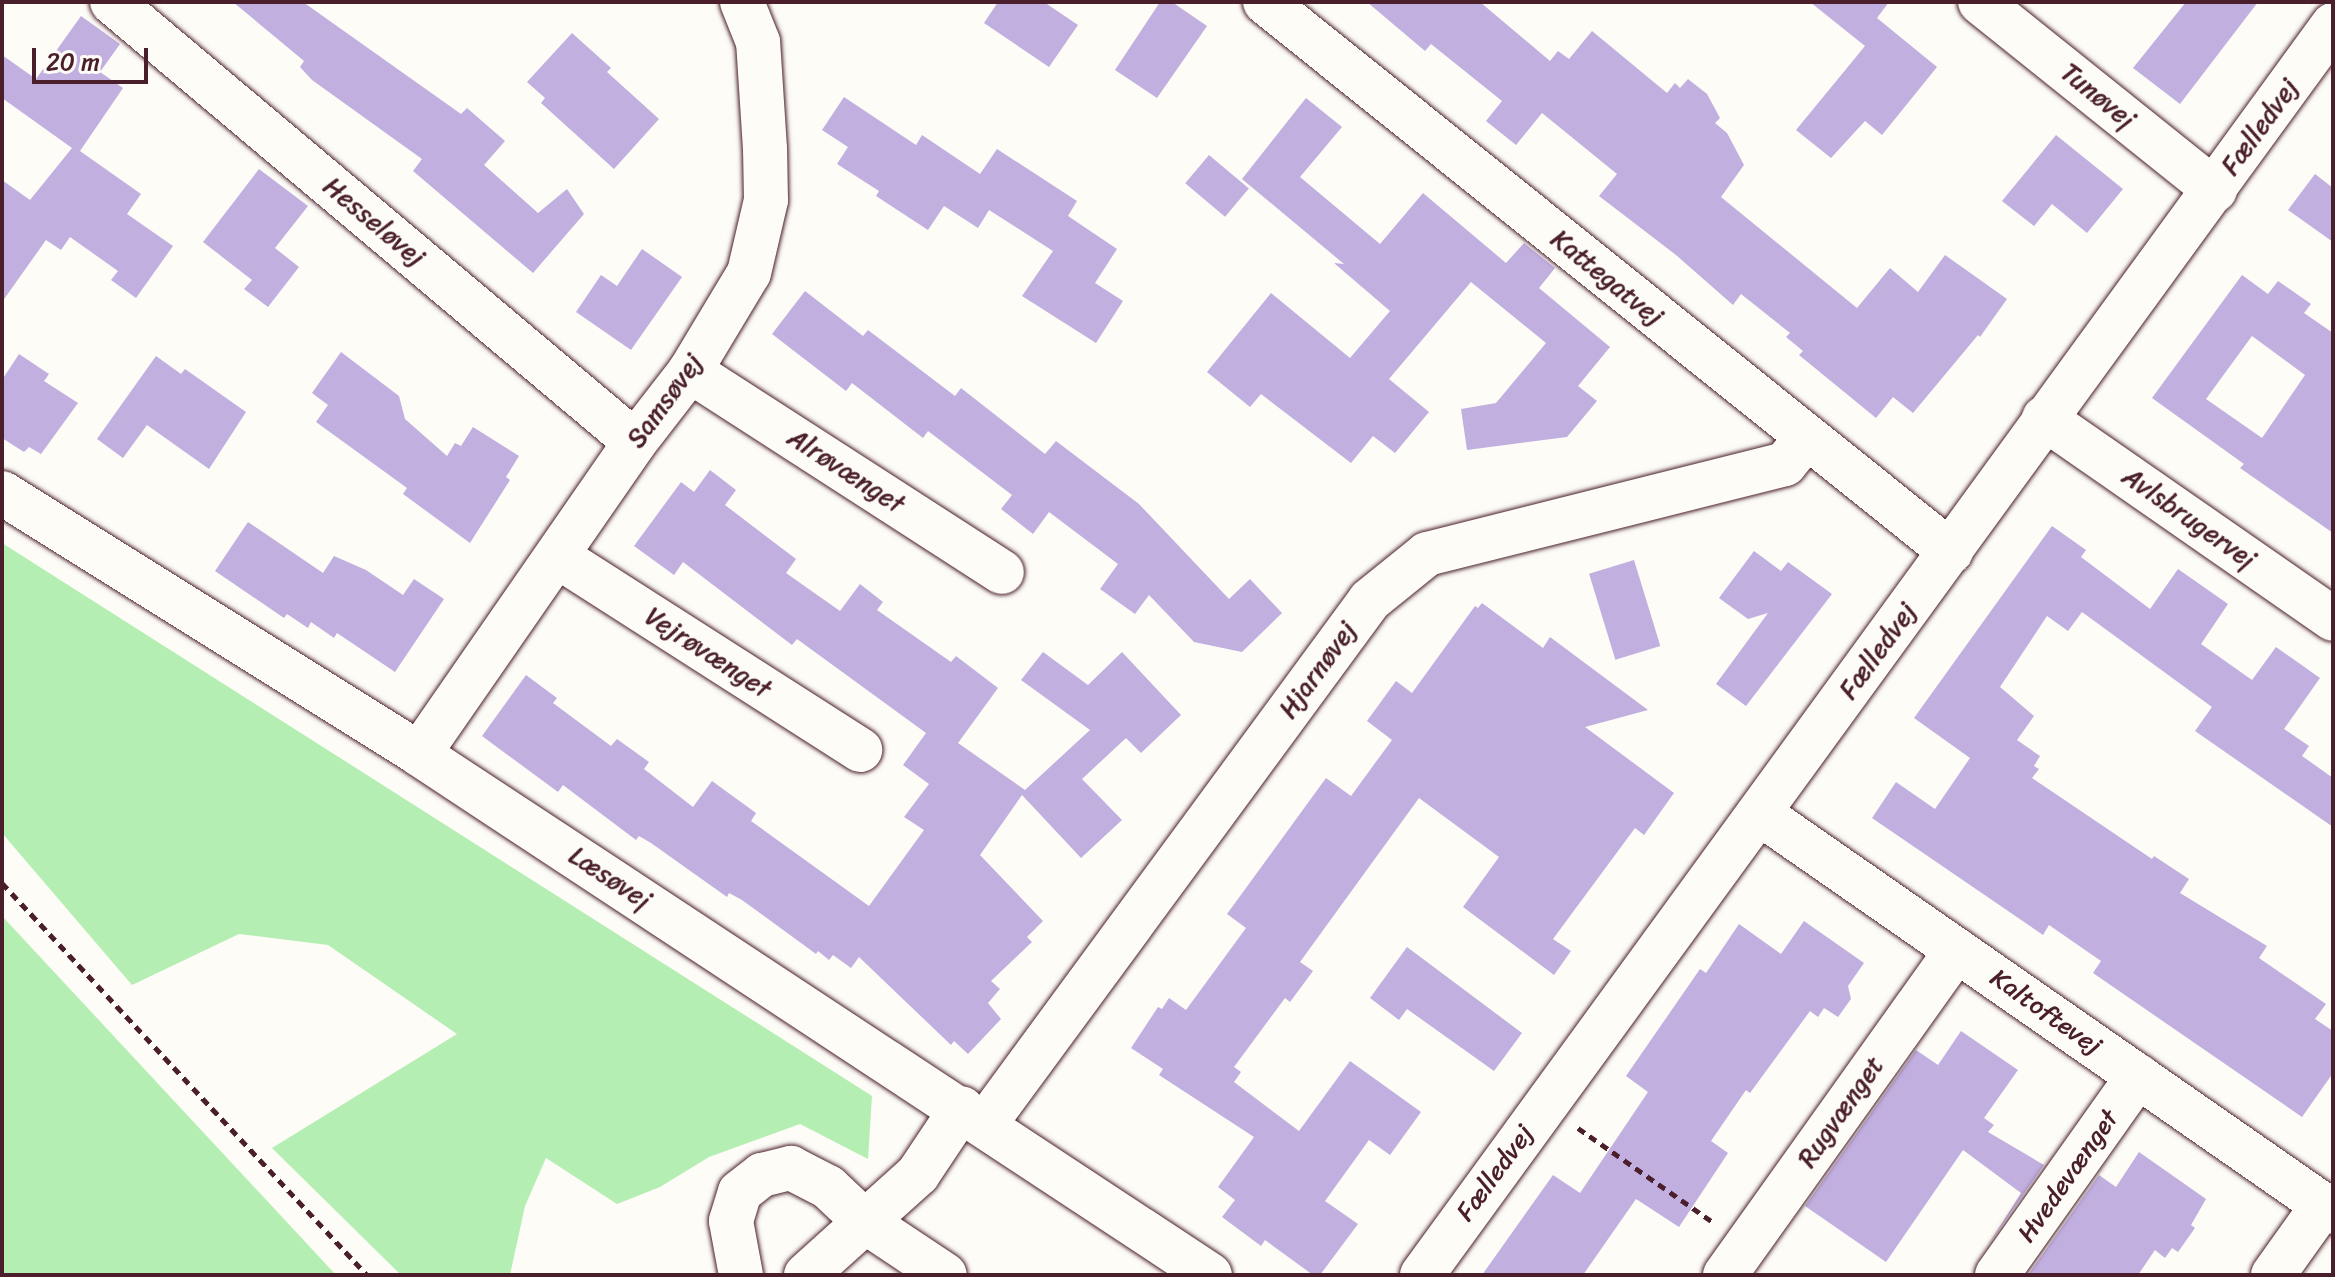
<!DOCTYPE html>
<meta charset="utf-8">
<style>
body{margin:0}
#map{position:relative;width:2335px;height:1277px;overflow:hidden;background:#fdfcf7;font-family:Sriracha,sans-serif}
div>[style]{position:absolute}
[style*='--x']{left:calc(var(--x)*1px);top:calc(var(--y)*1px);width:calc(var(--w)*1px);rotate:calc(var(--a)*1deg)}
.green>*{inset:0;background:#b4eeb2}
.building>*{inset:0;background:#c1afe0;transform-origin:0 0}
.path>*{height:5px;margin-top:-2.5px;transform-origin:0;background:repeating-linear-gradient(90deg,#4a1f2b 0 8px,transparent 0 14px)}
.roads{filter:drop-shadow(0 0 2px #4a1f2b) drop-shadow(0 0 2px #4a1f2b)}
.minor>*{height:44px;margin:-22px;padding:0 22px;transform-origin:22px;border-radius:22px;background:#fdfcf7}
span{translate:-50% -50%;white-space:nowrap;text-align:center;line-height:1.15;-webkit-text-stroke:6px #fdfcf7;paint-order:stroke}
.street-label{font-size:26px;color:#4a1f2b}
.frame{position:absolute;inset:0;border:4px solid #4a1f2b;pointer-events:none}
.scale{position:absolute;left:32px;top:48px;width:116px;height:36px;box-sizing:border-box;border:4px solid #4a1f2b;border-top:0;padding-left:10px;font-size:24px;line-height:28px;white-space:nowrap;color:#4a1f2b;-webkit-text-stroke:6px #fdfcf7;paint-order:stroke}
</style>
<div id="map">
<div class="green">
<i style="clip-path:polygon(2px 543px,872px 1096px,868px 1159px,800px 1124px,709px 1157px,660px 1187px,617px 1204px,546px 1158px,525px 1206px,510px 1275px,401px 1275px,272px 1148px,457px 1034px,328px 945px,239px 934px,132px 985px,2px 833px)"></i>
<i style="clip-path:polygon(2px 916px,336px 1275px,2px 1275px)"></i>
</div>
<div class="building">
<i style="clip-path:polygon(233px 2px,303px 2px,461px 114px,467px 108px,505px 141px,484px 165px,538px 213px,567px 189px,584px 214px,533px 273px,413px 171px,422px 159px,312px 80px,300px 67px,304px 61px)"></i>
<i style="clip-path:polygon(998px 2px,1044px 2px,1078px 25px,1049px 67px,984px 23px)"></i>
<i style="clip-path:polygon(1160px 2px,1172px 2px,1207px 26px,1157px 98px,1115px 70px)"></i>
<i style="clip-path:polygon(1367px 2px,1480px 2px,1550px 61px,1558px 51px,1569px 59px,1592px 31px,1667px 93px,1675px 83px,1680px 88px,1688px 79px,1707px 94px,1720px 118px,1715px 123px,1727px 133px,1744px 165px,1721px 197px,1857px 308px,1890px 268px,1918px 292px,1945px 255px,2007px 299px,1980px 337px,1978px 335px,1913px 413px,1893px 397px,1876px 418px,1799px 355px,1803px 351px,1786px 337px,1790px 333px,1741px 294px,1733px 305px,1676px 255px,1599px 196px,1617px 174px,1542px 113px,1516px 145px,1486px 121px,1502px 101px,1431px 44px,1425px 51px)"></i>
<i style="clip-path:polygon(1810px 2px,1889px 2px,1877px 18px,1937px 67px,1882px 135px,1865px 121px,1831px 158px,1796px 130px,1865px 46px)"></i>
<i style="clip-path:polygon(2186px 2px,2258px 2px,2180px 104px,2133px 68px)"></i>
<i style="clip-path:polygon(81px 16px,120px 44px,100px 72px,123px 88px,80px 151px,141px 194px,127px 214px,173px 246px,136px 298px,111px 280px,118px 271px,70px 237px,61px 250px,46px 240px,2px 302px,2px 180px,30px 200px,72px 148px,2px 98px,2px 55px,36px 79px)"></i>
<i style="clip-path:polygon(572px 33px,611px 68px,607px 72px,659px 119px,614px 169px,541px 103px,545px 98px,527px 82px)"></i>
<i style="clip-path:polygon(844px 97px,916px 145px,922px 135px,980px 174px,997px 149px,1077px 201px,1068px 216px,1117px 249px,1095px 283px,1123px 301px,1096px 343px,1022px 296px,1053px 251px,989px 210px,978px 228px,944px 206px,928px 230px,876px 196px,879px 191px,837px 164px,848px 147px,822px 130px)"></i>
<i style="clip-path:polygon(1306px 98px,1342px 127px,1300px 177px,1380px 244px,1423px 193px,1506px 263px,1524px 243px,1555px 268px,1539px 288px,1610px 347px,1578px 386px,1597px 401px,1567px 437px,1467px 450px,1461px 409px,1496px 403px,1546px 343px,1471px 282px,1389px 379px,1429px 412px,1395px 453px,1373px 436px,1351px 463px,1261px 394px,1250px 407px,1207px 372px,1271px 293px,1350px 358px,1390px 311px,1334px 263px,1344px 264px,1242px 179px)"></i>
<i style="clip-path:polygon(2056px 135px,2123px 189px,2087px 233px,2052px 204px,2034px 226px,2002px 201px)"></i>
<i style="left:1209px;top:155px;width:52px;height:37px;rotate:40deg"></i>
<i style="clip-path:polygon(259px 169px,308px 206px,275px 248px,299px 267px,268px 307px,244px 289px,252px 280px,203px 242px)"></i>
<i style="clip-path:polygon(2315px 174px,2333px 188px,2333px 242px,2288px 210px)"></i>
<i style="clip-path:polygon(642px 249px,682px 277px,631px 350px,576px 312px,601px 275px,617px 286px)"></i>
<i style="clip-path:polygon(evenodd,2242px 275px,2268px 294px,2278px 281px,2311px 304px,2304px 313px,2333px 333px,2333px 533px,2240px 468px,2244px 464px,2152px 398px,2242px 275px,2252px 336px,2305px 375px,2262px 438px,2206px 399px,2252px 336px)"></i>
<i style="clip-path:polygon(805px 291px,863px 336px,868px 330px,955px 396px,961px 388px,1045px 454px,1056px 441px,1139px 504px,1229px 599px,1250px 579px,1282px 613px,1242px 652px,1194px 642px,1149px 595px,1135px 614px,1100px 589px,1118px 564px,1049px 512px,1033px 534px,1001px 509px,1012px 495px,928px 431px,923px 438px,852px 383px,846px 391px,772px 334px)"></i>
<i style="clip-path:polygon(341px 352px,399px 396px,405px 419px,447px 456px,455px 443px,461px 446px,473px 427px,519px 456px,506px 477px,510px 480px,470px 543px,403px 494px,407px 488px,316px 422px,328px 405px,312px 393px)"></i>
<i style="clip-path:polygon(19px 354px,49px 374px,44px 381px,78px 403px,41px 454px,29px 447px,24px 452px,2px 438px,2px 380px)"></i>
<i style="clip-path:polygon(156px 356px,181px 374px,185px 369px,246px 412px,209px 469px,147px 425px,123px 458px,97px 439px)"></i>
<i style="clip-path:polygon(710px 470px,736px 490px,725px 505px,796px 559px,786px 573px,840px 611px,860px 584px,883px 602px,877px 610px,951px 662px,956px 656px,998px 688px,958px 743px,1025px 790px,1090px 730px,1021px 680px,1043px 652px,1088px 685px,1122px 652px,1181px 715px,1141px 753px,1126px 738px,1082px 779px,1122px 820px,1081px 858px,1022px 795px,980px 855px,1043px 921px,1027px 937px,1032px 942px,991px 981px,1000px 989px,988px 1003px,1001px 1019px,968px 1054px,954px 1041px,951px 1045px,859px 957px,851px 968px,833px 955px,829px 960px,818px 951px,816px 954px,742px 900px,729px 893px,727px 897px,651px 843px,639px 836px,636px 840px,563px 785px,558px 792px,482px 736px,526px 675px,557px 698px,553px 703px,611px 746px,617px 739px,649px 762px,644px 769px,693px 807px,712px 781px,756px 813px,751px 821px,869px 906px,924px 830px,904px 817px,929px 784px,903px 765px,926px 733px,797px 639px,792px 645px,683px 562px,674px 575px,634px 546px,681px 482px,694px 492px)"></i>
<i style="clip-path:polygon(248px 522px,323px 573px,334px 556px,366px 570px,403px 595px,414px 579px,444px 599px,395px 672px,337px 633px,334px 638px,311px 622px,308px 628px,287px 614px,284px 618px,215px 571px)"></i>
<i style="clip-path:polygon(2052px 526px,2086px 550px,2081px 557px,2150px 609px,2178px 569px,2228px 604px,2201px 644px,2252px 680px,2276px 647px,2320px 678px,2284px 729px,2309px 746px,2302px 756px,2333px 778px,2333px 827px,2195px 731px,2212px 707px,2082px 612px,2068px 631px,2047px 616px,2000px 687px,2034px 716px,2017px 740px,2040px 756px,2034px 766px,2039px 769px,2032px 778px,2152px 859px,2154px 856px,2189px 879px,2180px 893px,2267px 946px,2259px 958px,2326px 1004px,2315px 1019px,2333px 1031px,2333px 1073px,2302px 1117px,2093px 973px,2101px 961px,2049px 925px,2043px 935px,1872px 818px,1896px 782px,1935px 809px,1970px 758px,1914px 718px)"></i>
<i style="clip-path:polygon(1754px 551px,1781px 571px,1788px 562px,1832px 594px,1746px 706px,1716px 684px,1768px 613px,1748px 619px,1719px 598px)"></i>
<i style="left:1634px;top:560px;width:90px;height:47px;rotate:73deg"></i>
<i style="clip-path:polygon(1482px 603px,1543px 648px,1550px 637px,1648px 710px,1585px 727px,1674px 793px,1644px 835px,1635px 828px,1553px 939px,1571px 951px,1554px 975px,1463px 907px,1499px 857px,1419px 798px,1300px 962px,1313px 971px,1290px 1002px,1285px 998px,1234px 1067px,1241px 1072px,1234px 1082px,1299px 1131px,1350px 1061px,1421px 1112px,1390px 1155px,1369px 1140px,1325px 1201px,1358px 1224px,1320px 1275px,1313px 1275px,1265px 1240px,1261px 1246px,1222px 1217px,1235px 1200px,1218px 1187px,1254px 1137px,1159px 1075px,1163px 1069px,1131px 1048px,1158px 1007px,1162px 1009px,1169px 998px,1186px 1010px,1246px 928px,1227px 914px,1326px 778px,1351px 796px,1392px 740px,1367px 721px,1396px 681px,1412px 693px,1475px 606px,1478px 608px)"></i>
<i style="clip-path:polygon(1804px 921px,1864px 963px,1848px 986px,1851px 999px,1838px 1017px,1824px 1008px,1818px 1017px,1810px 1011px,1750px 1093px,1746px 1090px,1711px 1141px,1728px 1153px,1679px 1227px,1636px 1199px,1583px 1275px,1482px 1275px,1553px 1175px,1580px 1193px,1648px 1092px,1626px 1076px,1700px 969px,1706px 973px,1739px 924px,1781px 954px)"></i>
<i style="clip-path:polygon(1407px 947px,1522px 1033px,1494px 1071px,1407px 1009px,1399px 1020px,1370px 998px)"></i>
<i style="clip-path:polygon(1961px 1031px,2018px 1070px,1984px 1118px,1994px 1125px,1988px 1132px,2044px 1165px,1988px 1245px,2021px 1193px,1963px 1150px,1886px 1262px,1805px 1206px,1916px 1050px,1938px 1065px)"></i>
<i style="clip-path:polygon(2139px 1152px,2206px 1199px,2191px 1225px,2195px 1228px,2178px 1252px,2172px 1248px,2165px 1258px,2155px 1250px,2138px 1275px,2028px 1275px,2099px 1175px,2116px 1187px)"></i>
</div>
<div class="path">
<i style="--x:2;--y:883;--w:536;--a:47.04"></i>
<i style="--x:1578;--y:1128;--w:166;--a:34.9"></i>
</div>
<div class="roads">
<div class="minor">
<i style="--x:112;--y:2;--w:683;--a:40.07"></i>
<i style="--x:1265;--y:2;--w:879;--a:38.72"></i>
<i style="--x:1980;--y:2;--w:301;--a:38.7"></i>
<i style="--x:690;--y:371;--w:371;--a:32.8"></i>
<i style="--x:2044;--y:418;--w:352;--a:34.8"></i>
<i style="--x:2;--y:493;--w:492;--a:32"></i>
<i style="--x:419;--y:754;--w:947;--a:33.37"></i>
<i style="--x:557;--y:556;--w:360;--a:32.6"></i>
<i style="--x:419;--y:754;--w:379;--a:-55.3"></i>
<i style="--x:635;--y:442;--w:90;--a:-52.2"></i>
<i style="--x:690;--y:371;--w:114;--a:-59"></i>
<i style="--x:749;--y:273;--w:75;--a:-76.9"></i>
<i style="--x:766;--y:200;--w:51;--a:-91.1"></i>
<i style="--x:765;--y:149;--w:107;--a:-93.7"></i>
<i style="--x:758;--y:42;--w:43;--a:-111.8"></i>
<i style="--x:1759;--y:813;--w:699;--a:34.8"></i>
<i style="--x:985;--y:1124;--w:650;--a:-53.69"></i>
<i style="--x:1370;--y:600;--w:73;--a:-38.9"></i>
<i style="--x:1427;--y:554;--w:369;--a:-14.1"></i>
<i style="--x:1785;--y:464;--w:33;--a:-51"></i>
<i style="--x:741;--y:1275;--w:55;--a:-100.5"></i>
<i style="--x:731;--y:1221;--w:30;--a:-73"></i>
<i style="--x:740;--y:1192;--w:28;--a:-38"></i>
<i style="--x:762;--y:1175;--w:30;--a:-14"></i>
<i style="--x:791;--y:1168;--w:42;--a:27.2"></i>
<i style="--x:828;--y:1187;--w:50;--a:43.4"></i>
<i style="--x:864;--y:1221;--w:97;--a:33.7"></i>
<i style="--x:806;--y:1275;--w:151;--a:-42"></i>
<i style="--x:918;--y:1174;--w:79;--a:-56.3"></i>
<i style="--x:1422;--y:1275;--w:1547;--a:-53.92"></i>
<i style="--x:1725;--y:1275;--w:399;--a:-54.5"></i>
<i style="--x:1997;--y:1275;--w:244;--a:-54.7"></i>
<i style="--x:2273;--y:1275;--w:86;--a:-54.5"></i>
</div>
</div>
<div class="street-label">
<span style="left:2098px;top:96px;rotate:39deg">Tunøvej</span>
<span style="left:2260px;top:127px;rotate:-54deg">Fælledvej</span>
<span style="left:374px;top:222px;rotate:40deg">Hesseløvej</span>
<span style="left:1607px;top:278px;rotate:39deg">Kattegatvej</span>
<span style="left:665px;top:401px;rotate:-54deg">Samsøvej</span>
<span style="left:846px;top:471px;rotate:33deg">Alrøvænget</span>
<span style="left:2189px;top:518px;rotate:35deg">Avlsbrugervej</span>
<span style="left:1878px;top:651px;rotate:-54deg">Fælledvej</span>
<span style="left:708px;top:653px;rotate:33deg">Vejrøvænget</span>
<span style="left:1318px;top:670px;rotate:-54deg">Hjarnøvej</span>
<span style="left:610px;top:878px;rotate:33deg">Læsøvej</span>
<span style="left:2046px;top:1012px;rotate:35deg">Kaltoftevej</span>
<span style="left:1841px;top:1112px;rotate:-55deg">Rugvænget</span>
<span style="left:1495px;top:1173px;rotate:-54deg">Fælledvej</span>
<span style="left:2068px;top:1176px;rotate:-55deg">Hvedevænget</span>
</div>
<div class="frame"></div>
<div class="scale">20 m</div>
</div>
